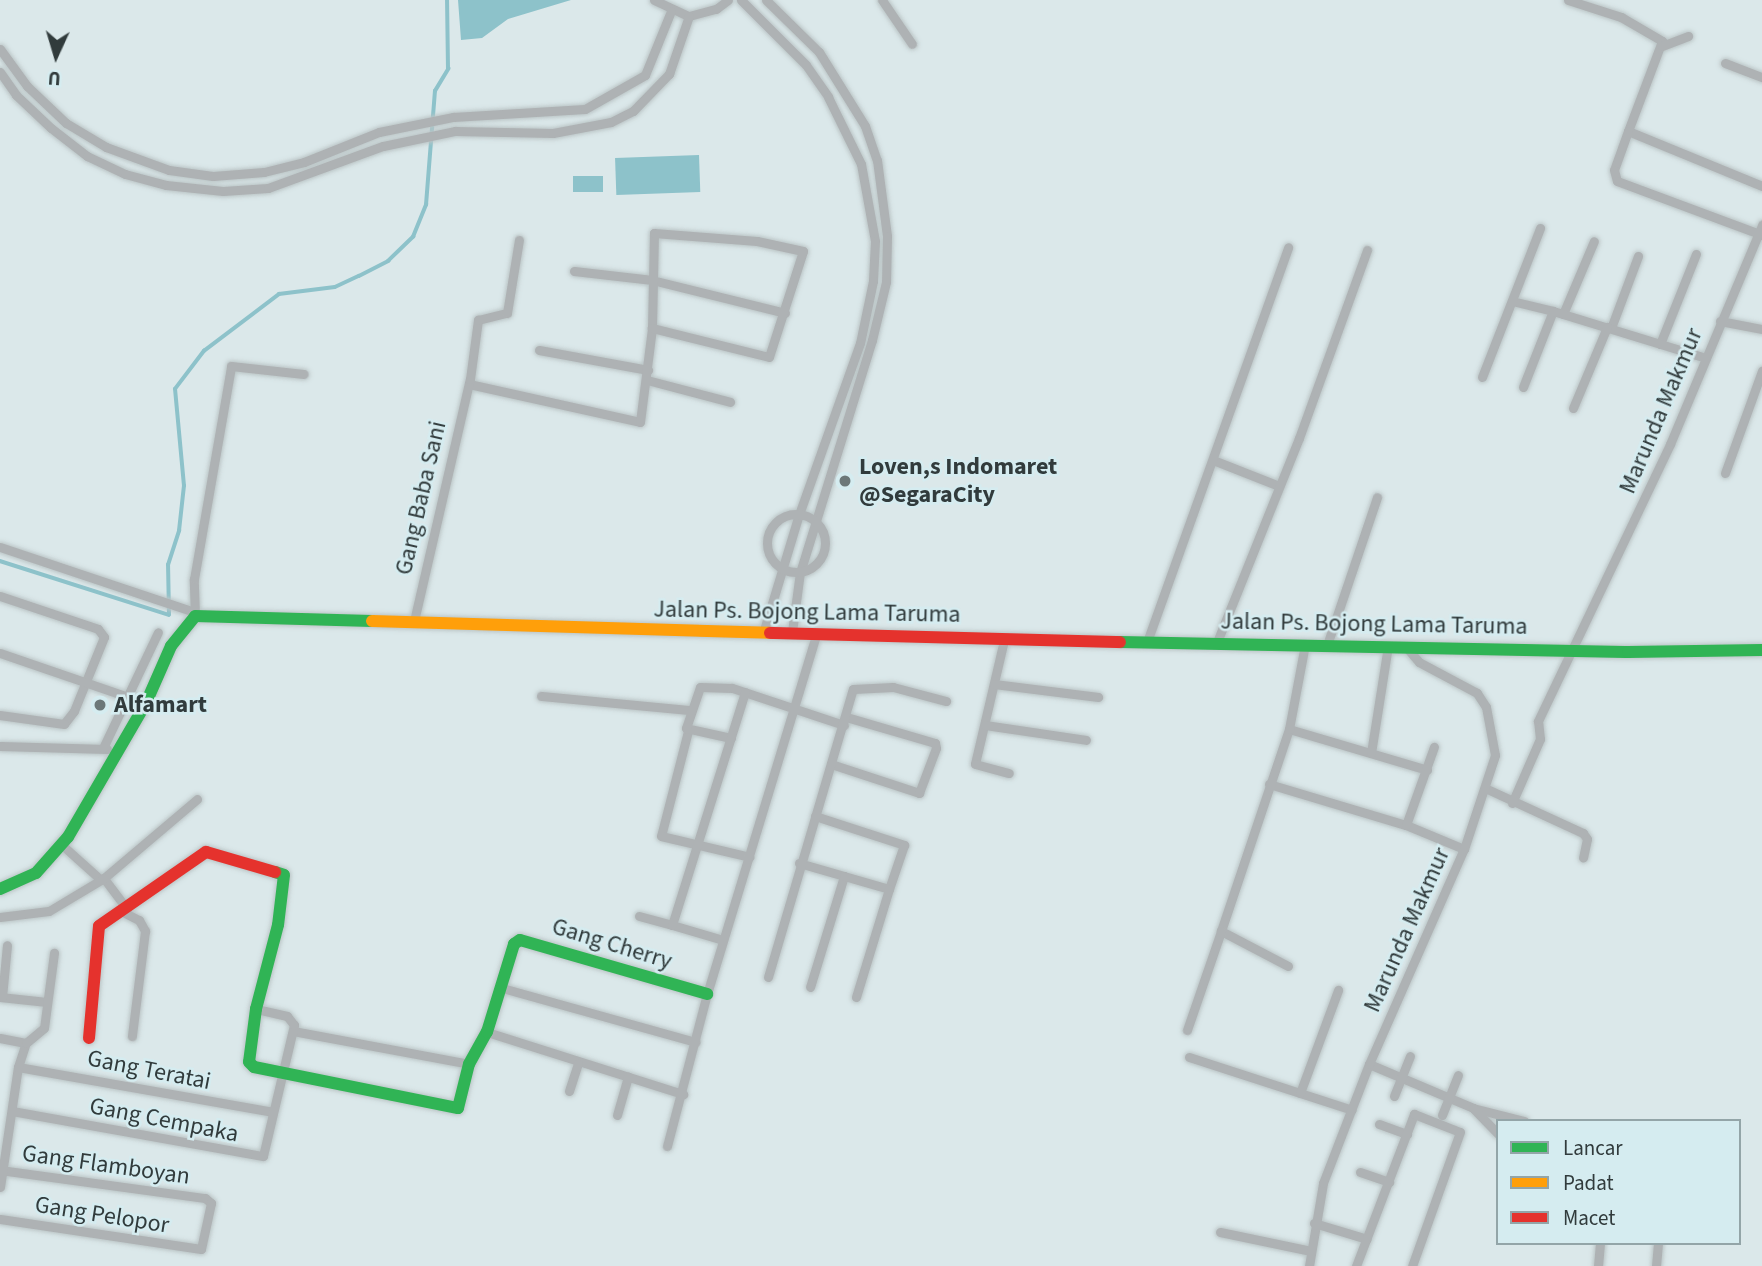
<!DOCTYPE html>
<style>
body{margin:0}
#map{position:relative;width:1762px;height:1266px;overflow:hidden;background:#dbe8ea;font-family:"Source Sans 3",sans-serif}
div>[style]{position:absolute}
[style*='--x']{left:calc(var(--x)*1px);top:calc(var(--y)*1px);width:calc(var(--w)*1px);rotate:calc(var(--a)*1deg)}
.water>*{inset:0;background:#8dc2ca;transform-origin:0 0}
.stream>*{height:3.5px;margin:-1.75px;padding:0 1.75px;transform-origin:1.75px;border-radius:1.75px;background:#8dc2ca}
.roads{filter:drop-shadow(0 0 2px #bbc5c6) drop-shadow(0 0 2px #bbc5c6)}
.street>*{height:9px;margin:-4.5px;padding:0 4.5px;transform-origin:4.5px;border-radius:4.5px;background:#aeb2b4}
.street>.ring{margin:-4.5px;padding:0;box-sizing:content-box;background:none;border:9px solid #aeb2b4;border-radius:50%}
.fast>*{height:12px;margin:-6px;padding:0 6px;transform-origin:6px;border-radius:6px;background:#30b455}
.slow>*{height:12px;margin:-6px;padding:0 6px;transform-origin:6px;border-radius:6px;background:#ff9f0a}
.jam>*{height:12px;margin:-6px;padding:0 6px;transform-origin:6px;border-radius:6px;background:#e5322d}
.dots>*{width:19px;height:19px;translate:-50% -50%;box-sizing:border-box;border:4px solid #d5ecf0;border-radius:50%}
span{translate:-50% -50%;white-space:nowrap;text-align:center;line-height:1.15;-webkit-text-stroke:5px #d5ecf0;paint-order:stroke}
.street-label{font-size:24px;color:#313b3c}
.poi-label{font-size:24px;color:#313b3c;font-weight:700}
.left{translate:0 -50%;text-align:left}
.legend{position:absolute;left:1496px;top:1119px;width:245px;height:126px;box-sizing:border-box;background:#d5ecf0;border:2px solid #93a5a8;margin:0;padding:9px 12px;list-style:none;font-size:21px;color:#313b3c}
.legend li{display:flex;align-items:center;gap:14px;height:35px}
.legend b{width:35px;border:2px solid #93a5a8}
.north{position:absolute;left:21px;top:21px;width:70px;height:70px;-webkit-text-stroke:5px #d5ecf0;paint-order:stroke;rotate:184deg;font-size:19px;font-weight:700;line-height:28px;text-align:center;color:#313b3c}
.north::after{content:'';display:block;margin:auto;width:24px;height:32px;background:#313b3c;clip-path:polygon(50% 0,100% 100%,50% 72%,0 100%)}
</style>
<div id="map">
<div class="water">
<i style="clip-path:polygon(458px 0,571px 0,508px 19px,482px 38px,461px 40px)"></i>
<i style="left:699px;top:155px;width:37px;height:84px;rotate:88deg"></i>
<i style="left:573px;top:176px;width:30px;height:16px"></i>
</div>
<div class="stream">
<i style="--x:0;--y:561;--w:177;--a:17.7"></i>
<i style="--x:169;--y:615;--w:50;--a:-91.1"></i>
<i style="--x:168;--y:565;--w:36;--a:-72"></i>
<i style="--x:179;--y:531;--w:45;--a:-83.7"></i>
<i style="--x:184;--y:486;--w:97;--a:-95.3"></i>
<i style="--x:175;--y:389;--w:48;--a:-52.7"></i>
<i style="--x:204;--y:351;--w:94;--a:-37.2"></i>
<i style="--x:279;--y:294;--w:56;--a:-7.1"></i>
<i style="--x:335;--y:287;--w:26;--a:-25"></i>
<i style="--x:359;--y:276;--w:33;--a:-27"></i>
<i style="--x:388;--y:261;--w:35;--a:-44"></i>
<i style="--x:413;--y:237;--w:35;--a:-68"></i>
<i style="--x:426;--y:205;--w:114;--a:-85.5"></i>
<i style="--x:435;--y:91;--w:26;--a:-59"></i>
<i style="--x:448;--y:69;--w:69;--a:-90.8"></i>
</div>
<div class="roads">
<div class="street">
<i style="--x:654;--y:0;--w:38;--a:25"></i>
<i style="--x:689;--y:16;--w:28;--a:-15"></i>
<i style="--x:716;--y:9;--w:15;--a:-37"></i>
<i style="--x:741;--y:0;--w:92;--a:45"></i>
<i style="--x:806;--y:65;--w:39;--a:55"></i>
<i style="--x:828;--y:97;--w:75;--a:63.8"></i>
<i style="--x:861;--y:164;--w:78;--a:79.7"></i>
<i style="--x:875;--y:241;--w:40;--a:92.9"></i>
<i style="--x:873;--y:281;--w:63;--a:101.8"></i>
<i style="--x:860;--y:343;--w:182;--a:109.6"></i>
<i style="--x:799;--y:514;--w:121;--a:106.8"></i>
<i style="--x:766;--y:0;--w:74;--a:44.5"></i>
<i style="--x:819;--y:52;--w:87;--a:58.1"></i>
<i style="--x:865;--y:126;--w:36;--a:71"></i>
<i style="--x:877;--y:160;--w:77;--a:82.5"></i>
<i style="--x:887;--y:236;--w:46;--a:91.2"></i>
<i style="--x:886;--y:282;--w:60;--a:103.6"></i>
<i style="--x:872;--y:340;--w:243;--a:107.2"></i>
<i style="--x:800;--y:572;--w:61;--a:97.6"></i>
<i style="--x:882;--y:0;--w:53;--a:55.7"></i>
<i style="--x:1568;--y:0;--w:56;--a:17.8"></i>
<i style="--x:1621;--y:17;--w:48;--a:30.3"></i>
<i style="--x:1662;--y:41;--w:96;--a:110.7"></i>
<i style="--x:1628;--y:131;--w:145;--a:22.3"></i>
<i style="--x:1662;--y:46;--w:28;--a:-21"></i>
<i style="--x:0;--y:49;--w:46;--a:53.9"></i>
<i style="--x:27;--y:86;--w:54;--a:43.5"></i>
<i style="--x:66;--y:123;--w:47;--a:31"></i>
<i style="--x:106;--y:147;--w:67;--a:20.1"></i>
<i style="--x:169;--y:170;--w:44;--a:7.8"></i>
<i style="--x:213;--y:176;--w:51;--a:-4.5"></i>
<i style="--x:264;--y:172;--w:41;--a:-14"></i>
<i style="--x:304;--y:162;--w:81;--a:-21.8"></i>
<i style="--x:379;--y:132;--w:76;--a:-11.5"></i>
<i style="--x:453;--y:117;--w:132;--a:-3.5"></i>
<i style="--x:585;--y:109;--w:69;--a:-29.5"></i>
<i style="--x:645;--y:75;--w:69;--a:-67.9"></i>
<i style="--x:1725;--y:63;--w:40;--a:21"></i>
<i style="--x:0;--y:72;--w:28;--a:55"></i>
<i style="--x:16;--y:95;--w:48;--a:43.3"></i>
<i style="--x:51;--y:128;--w:46;--a:37.9"></i>
<i style="--x:87;--y:156;--w:42;--a:25.3"></i>
<i style="--x:125;--y:174;--w:42;--a:15"></i>
<i style="--x:166;--y:185;--w:57;--a:6"></i>
<i style="--x:223;--y:191;--w:45;--a:-3.8"></i>
<i style="--x:268;--y:188;--w:122;--a:-20.1"></i>
<i style="--x:383;--y:146;--w:74;--a:-11.8"></i>
<i style="--x:455;--y:131;--w:98;--a:1.2"></i>
<i style="--x:553;--y:133;--w:59;--a:-10.7"></i>
<i style="--x:611;--y:122;--w:25;--a:-27"></i>
<i style="--x:633;--y:111;--w:52;--a:-45.8"></i>
<i style="--x:669;--y:74;--w:61;--a:-71"></i>
<i style="--x:1628;--y:131;--w:41;--a:109.7"></i>
<i style="--x:1614;--y:170;--w:11;--a:75"></i>
<i style="--x:1617;--y:181;--w:155;--a:20.4"></i>
<i style="--x:574;--y:271;--w:79;--a:6.6"></i>
<i style="--x:652;--y:280;--w:137;--a:13.9"></i>
<i style="--x:1512;--y:301;--w:42;--a:13.7"></i>
<i style="--x:1563;--y:314;--w:79;--a:-67"></i>
<i style="--x:1720;--y:321;--w:43;--a:10.8"></i>
<i style="--x:1611;--y:328;--w:77;--a:-69.4"></i>
<i style="--x:1660;--y:344;--w:97;--a:-68.2"></i>
<i style="--x:539;--y:350;--w:111;--a:10.4"></i>
<i style="--x:1482;--y:377;--w:160;--a:-68.7"></i>
<i style="--x:647;--y:380;--w:86;--a:14.8"></i>
<i style="--x:469;--y:384;--w:175;--a:12.5"></i>
<i style="--x:640;--y:422;--w:95;--a:-82.7"></i>
<i style="--x:652;--y:328;--w:95;--a:-88.8"></i>
<i style="--x:654;--y:233;--w:103;--a:4.4"></i>
<i style="--x:757;--y:241;--w:47;--a:12.3"></i>
<i style="--x:803;--y:251;--w:111;--a:107.8"></i>
<i style="--x:769;--y:357;--w:121;--a:-166.1"></i>
<i style="--x:1523;--y:387;--w:82;--a:-68.5"></i>
<i style="--x:1553;--y:311;--w:160;--a:17.1"></i>
<i style="--x:1573;--y:408;--w:88;--a:-67.2"></i>
<i style="--x:1213;--y:460;--w:71;--a:21.5"></i>
<i style="--x:1725;--y:473;--w:109;--a:-70.1"></i>
<i class="ring" style="left:767px;top:514px;width:49px;height:49px"></i>
<i style="--x:0;--y:547;--w:205;--a:18.5"></i>
<i style="--x:0;--y:596;--w:103;--a:18.6"></i>
<i style="--x:98;--y:629;--w:10;--a:53"></i>
<i style="--x:104;--y:637;--w:80;--a:112.1"></i>
<i style="--x:74;--y:711;--w:16;--a:128"></i>
<i style="--x:64;--y:724;--w:65;--a:-172"></i>
<i style="--x:195;--y:616;--w:37;--a:-92"></i>
<i style="--x:194;--y:579;--w:216;--a:-80.1"></i>
<i style="--x:231;--y:366;--w:73;--a:6.3"></i>
<i style="--x:414;--y:621;--w:248;--a:-77"></i>
<i style="--x:470;--y:379;--w:60;--a:-82.3"></i>
<i style="--x:478;--y:320;--w:30;--a:-14"></i>
<i style="--x:507;--y:313;--w:74;--a:-80.7"></i>
<i style="--x:1148;--y:639;--w:416;--a:-70.3"></i>
<i style="--x:1004;--y:640;--w:127;--a:103.2"></i>
<i style="--x:975;--y:764;--w:35;--a:15"></i>
<i style="--x:1217;--y:642;--w:220;--a:-68.1"></i>
<i style="--x:1299;--y:438;--w:200;--a:-70.1"></i>
<i style="--x:1327;--y:645;--w:156;--a:-71.3"></i>
<i style="--x:0;--y:653;--w:154;--a:18.9"></i>
<i style="--x:994;--y:684;--w:105;--a:7.1"></i>
<i style="--x:541;--y:696;--w:149;--a:5.4"></i>
<i style="--x:985;--y:725;--w:102;--a:8.4"></i>
<i style="--x:1289;--y:729;--w:144;--a:16.5"></i>
<i style="--x:688;--y:731;--w:108;--a:104.4"></i>
<i style="--x:661;--y:836;--w:91;--a:13.3"></i>
<i style="--x:731;--y:738;--w:46;--a:-167.5"></i>
<i style="--x:686;--y:728;--w:43;--a:-71.1"></i>
<i style="--x:700;--y:687;--w:32;--a:2"></i>
<i style="--x:732;--y:688;--w:118;--a:18.3"></i>
<i style="--x:0;--y:746;--w:107;--a:1.6"></i>
<i style="--x:103;--y:748;--w:128;--a:-64.6"></i>
<i style="--x:1371;--y:753;--w:108;--a:-81"></i>
<i style="--x:831;--y:764;--w:93;--a:18.2"></i>
<i style="--x:919;--y:793;--w:48;--a:-69.3"></i>
<i style="--x:936;--y:748;--w:5;--a:-101"></i>
<i style="--x:935;--y:743;--w:93;--a:-163.7"></i>
<i style="--x:1269;--y:784;--w:143;--a:16.7"></i>
<i style="--x:1406;--y:825;--w:63;--a:22.5"></i>
<i style="--x:1485;--y:788;--w:108;--a:24.7"></i>
<i style="--x:1583;--y:833;--w:7;--a:56"></i>
<i style="--x:1587;--y:839;--w:19;--a:102"></i>
<i style="--x:1512;--y:803;--w:70;--a:-66.4"></i>
<i style="--x:1540;--y:739;--w:18;--a:-96"></i>
<i style="--x:1538;--y:721;--w:307;--a:-64.5"></i>
<i style="--x:1670;--y:444;--w:238;--a:-67.2"></i>
<i style="--x:815;--y:816;--w:94;--a:18"></i>
<i style="--x:904;--y:845;--w:46;--a:108.8"></i>
<i style="--x:1406;--y:825;--w:83;--a:-70.3"></i>
<i style="--x:62;--y:845;--w:52;--a:41.9"></i>
<i style="--x:799;--y:863;--w:47;--a:16.1"></i>
<i style="--x:844;--y:876;--w:116;--a:107"></i>
<i style="--x:844;--y:876;--w:47;--a:16.1"></i>
<i style="--x:889;--y:889;--w:113;--a:107"></i>
<i style="--x:127;--y:909;--w:39;--a:-127"></i>
<i style="--x:104;--y:878;--w:122;--a:-40.3"></i>
<i style="--x:123;--y:912;--w:18;--a:27"></i>
<i style="--x:139;--y:920;--w:13;--a:61"></i>
<i style="--x:145;--y:931;--w:106;--a:97.1"></i>
<i style="--x:639;--y:916;--w:34;--a:15"></i>
<i style="--x:0;--y:917;--w:49;--a:-7"></i>
<i style="--x:49;--y:911;--w:64;--a:-31"></i>
<i style="--x:723;--y:940;--w:53;--a:-163.6"></i>
<i style="--x:672;--y:925;--w:244;--a:-72.6"></i>
<i style="--x:1288;--y:966;--w:76;--a:-152.4"></i>
<i style="--x:1221;--y:931;--w:213;--a:-71.4"></i>
<i style="--x:1289;--y:729;--w:86;--a:-79.3"></i>
<i style="--x:768;--y:977;--w:300;--a:-73.6"></i>
<i style="--x:853;--y:689;--w:40;--a:-2.9"></i>
<i style="--x:893;--y:687;--w:55;--a:14.8"></i>
<i style="--x:502;--y:988;--w:201;--a:15.6"></i>
<i style="--x:0;--y:997;--w:47;--a:6.1"></i>
<i style="--x:2;--y:997;--w:52;--a:-84.5"></i>
<i style="--x:1187;--y:1030;--w:105;--a:-71"></i>
<i style="--x:293;--y:1031;--w:179;--a:10.6"></i>
<i style="--x:487;--y:1032;--w:206;--a:17.6"></i>
<i style="--x:0;--y:1038;--w:26;--a:11"></i>
<i style="--x:1189;--y:1057;--w:171;--a:18"></i>
<i style="--x:1369;--y:1064;--w:113;--a:22.9"></i>
<i style="--x:1473;--y:1108;--w:53;--a:14.3"></i>
<i style="--x:18;--y:1067;--w:258;--a:10"></i>
<i style="--x:569;--y:1091;--w:29;--a:-72"></i>
<i style="--x:1300;--y:1093;--w:110;--a:-69.7"></i>
<i style="--x:1394;--y:1096;--w:43;--a:-68.2"></i>
<i style="--x:1473;--y:1108;--w:36;--a:46"></i>
<i style="--x:12;--y:1111;--w:255;--a:10.2"></i>
<i style="--x:263;--y:1156;--w:135;--a:-76.7"></i>
<i style="--x:294;--y:1025;--w:11;--a:-128"></i>
<i style="--x:287;--y:1016;--w:32;--a:-167"></i>
<i style="--x:617;--y:1115;--w:40;--a:-74"></i>
<i style="--x:1442;--y:1115;--w:43;--a:-68.2"></i>
<i style="--x:1379;--y:1124;--w:30;--a:20"></i>
<i style="--x:667;--y:1146;--w:157;--a:-75.3"></i>
<i style="--x:707;--y:994;--w:377;--a:-73.1"></i>
<i style="--x:0;--y:1170;--w:207;--a:7.8"></i>
<i style="--x:205;--y:1198;--w:8;--a:40"></i>
<i style="--x:211;--y:1203;--w:47;--a:102.3"></i>
<i style="--x:201;--y:1249;--w:203;--a:-171.5"></i>
<i style="--x:1360;--y:1172;--w:31;--a:19"></i>
<i style="--x:0;--y:1187;--w:121;--a:-81.5"></i>
<i style="--x:18;--y:1067;--w:25;--a:-72"></i>
<i style="--x:26;--y:1043;--w:23;--a:-40"></i>
<i style="--x:44;--y:1028;--w:76;--a:-82.4"></i>
<i style="--x:1314;--y:1223;--w:55;--a:16.8"></i>
<i style="--x:1220;--y:1232;--w:93;--a:11.8"></i>
<i style="--x:1309;--y:1266;--w:84;--a:-80.4"></i>
<i style="--x:1323;--y:1183;--w:128;--a:-68.9"></i>
<i style="--x:1369;--y:1064;--w:235;--a:-66.2"></i>
<i style="--x:1464;--y:849;--w:99;--a:-71.7"></i>
<i style="--x:1495;--y:755;--w:49;--a:-100.6"></i>
<i style="--x:1486;--y:707;--w:17;--a:-123"></i>
<i style="--x:1477;--y:693;--w:66;--a:-151.9"></i>
<i style="--x:1419;--y:662;--w:20;--a:-131"></i>
<i style="--x:1356;--y:1266;--w:163;--a:-69.1"></i>
<i style="--x:1414;--y:1114;--w:49;--a:21.4"></i>
<i style="--x:1460;--y:1132;--w:142;--a:109.7"></i>
<i style="--x:1598;--y:1266;--w:23;--a:-85"></i>
<i style="--x:1656;--y:1266;--w:23;--a:-85"></i>
</div>
<div class="fast">
<i style="--x:1120;--y:642;--w:508;--a:1.13"></i>
<i style="--x:1628;--y:652;--w:134;--a:-0.9"></i>
<i style="--x:275;--y:872;--w:9;--a:18"></i>
<i style="--x:284;--y:875;--w:50;--a:96.8"></i>
<i style="--x:278;--y:925;--w:87;--a:104.7"></i>
<i style="--x:256;--y:1009;--w:53;--a:97.5"></i>
<i style="--x:249;--y:1062;--w:7;--a:45"></i>
<i style="--x:254;--y:1067;--w:208;--a:11.4"></i>
<i style="--x:458;--y:1108;--w:45;--a:-76"></i>
<i style="--x:469;--y:1064;--w:37;--a:-61"></i>
<i style="--x:487;--y:1032;--w:92;--a:-72.9"></i>
<i style="--x:514;--y:944;--w:7;--a:-34"></i>
<i style="--x:520;--y:940;--w:195;--a:16.1"></i>
<i style="--x:0;--y:889;--w:39;--a:-24"></i>
<i style="--x:36;--y:873;--w:48;--a:-48.4"></i>
<i style="--x:68;--y:837;--w:155;--a:-59.8"></i>
<i style="--x:146;--y:703;--w:62;--a:-66.3"></i>
<i style="--x:171;--y:646;--w:38;--a:-51"></i>
<i style="--x:195;--y:616;--w:177;--a:1.6"></i>
</div>
<div class="slow">
<i style="--x:372;--y:621;--w:398;--a:1.7"></i>
</div>
<div class="jam">
<i style="--x:770;--y:633;--w:350;--a:1.5"></i>
<i style="--x:89;--y:1038;--w:112;--a:-84.9"></i>
<i style="--x:99;--y:926;--w:130;--a:-34.7"></i>
<i style="--x:206;--y:852;--w:72;--a:16.2"></i>
</div>
</div>
<div class="dots">
<i style="left:845px;top:481px;background:#6c7879"></i>
<i style="left:100px;top:705px;background:#6c7879"></i>
</div>
<div class="street-label">
<span style="left:1661px;top:411px;rotate:-67deg">Marunda Makmur</span>
<span style="left:421px;top:498px;rotate:-77deg">Gang Baba Sani</span>
<span style="left:807px;top:612px;rotate:1deg">Jalan Ps. Bojong Lama Taruma</span>
<span style="left:1374px;top:624px;rotate:1deg">Jalan Ps. Bojong Lama Taruma</span>
<span style="left:1407px;top:930px;rotate:-66deg">Marunda Makmur</span>
<span style="left:612px;top:944px;rotate:17deg">Gang Cherry</span>
<span style="left:149px;top:1070px;rotate:11deg">Gang Teratai</span>
<span style="left:164px;top:1120px;rotate:11deg">Gang Cempaka</span>
<span style="left:106px;top:1165px;rotate:8deg">Gang Flamboyan</span>
<span style="left:102px;top:1215px;rotate:9deg">Gang Pelopor</span>
</div>
<div class="poi-label">
<span class="left" style="left:859px;top:481px">Loven,s Indomaret<br>@SegaraCity</span>
<span class="left" style="left:114px;top:705px">Alfamart</span>
</div>
<ul class="legend">
<li><b style="height:9px;background:#30b455"></b>Lancar</li>
<li><b style="height:9px;background:#ff9f0a"></b>Padat</li>
<li><b style="height:9px;background:#e5322d"></b>Macet</li>
</ul>
<div class="north">U</div>
</div>
